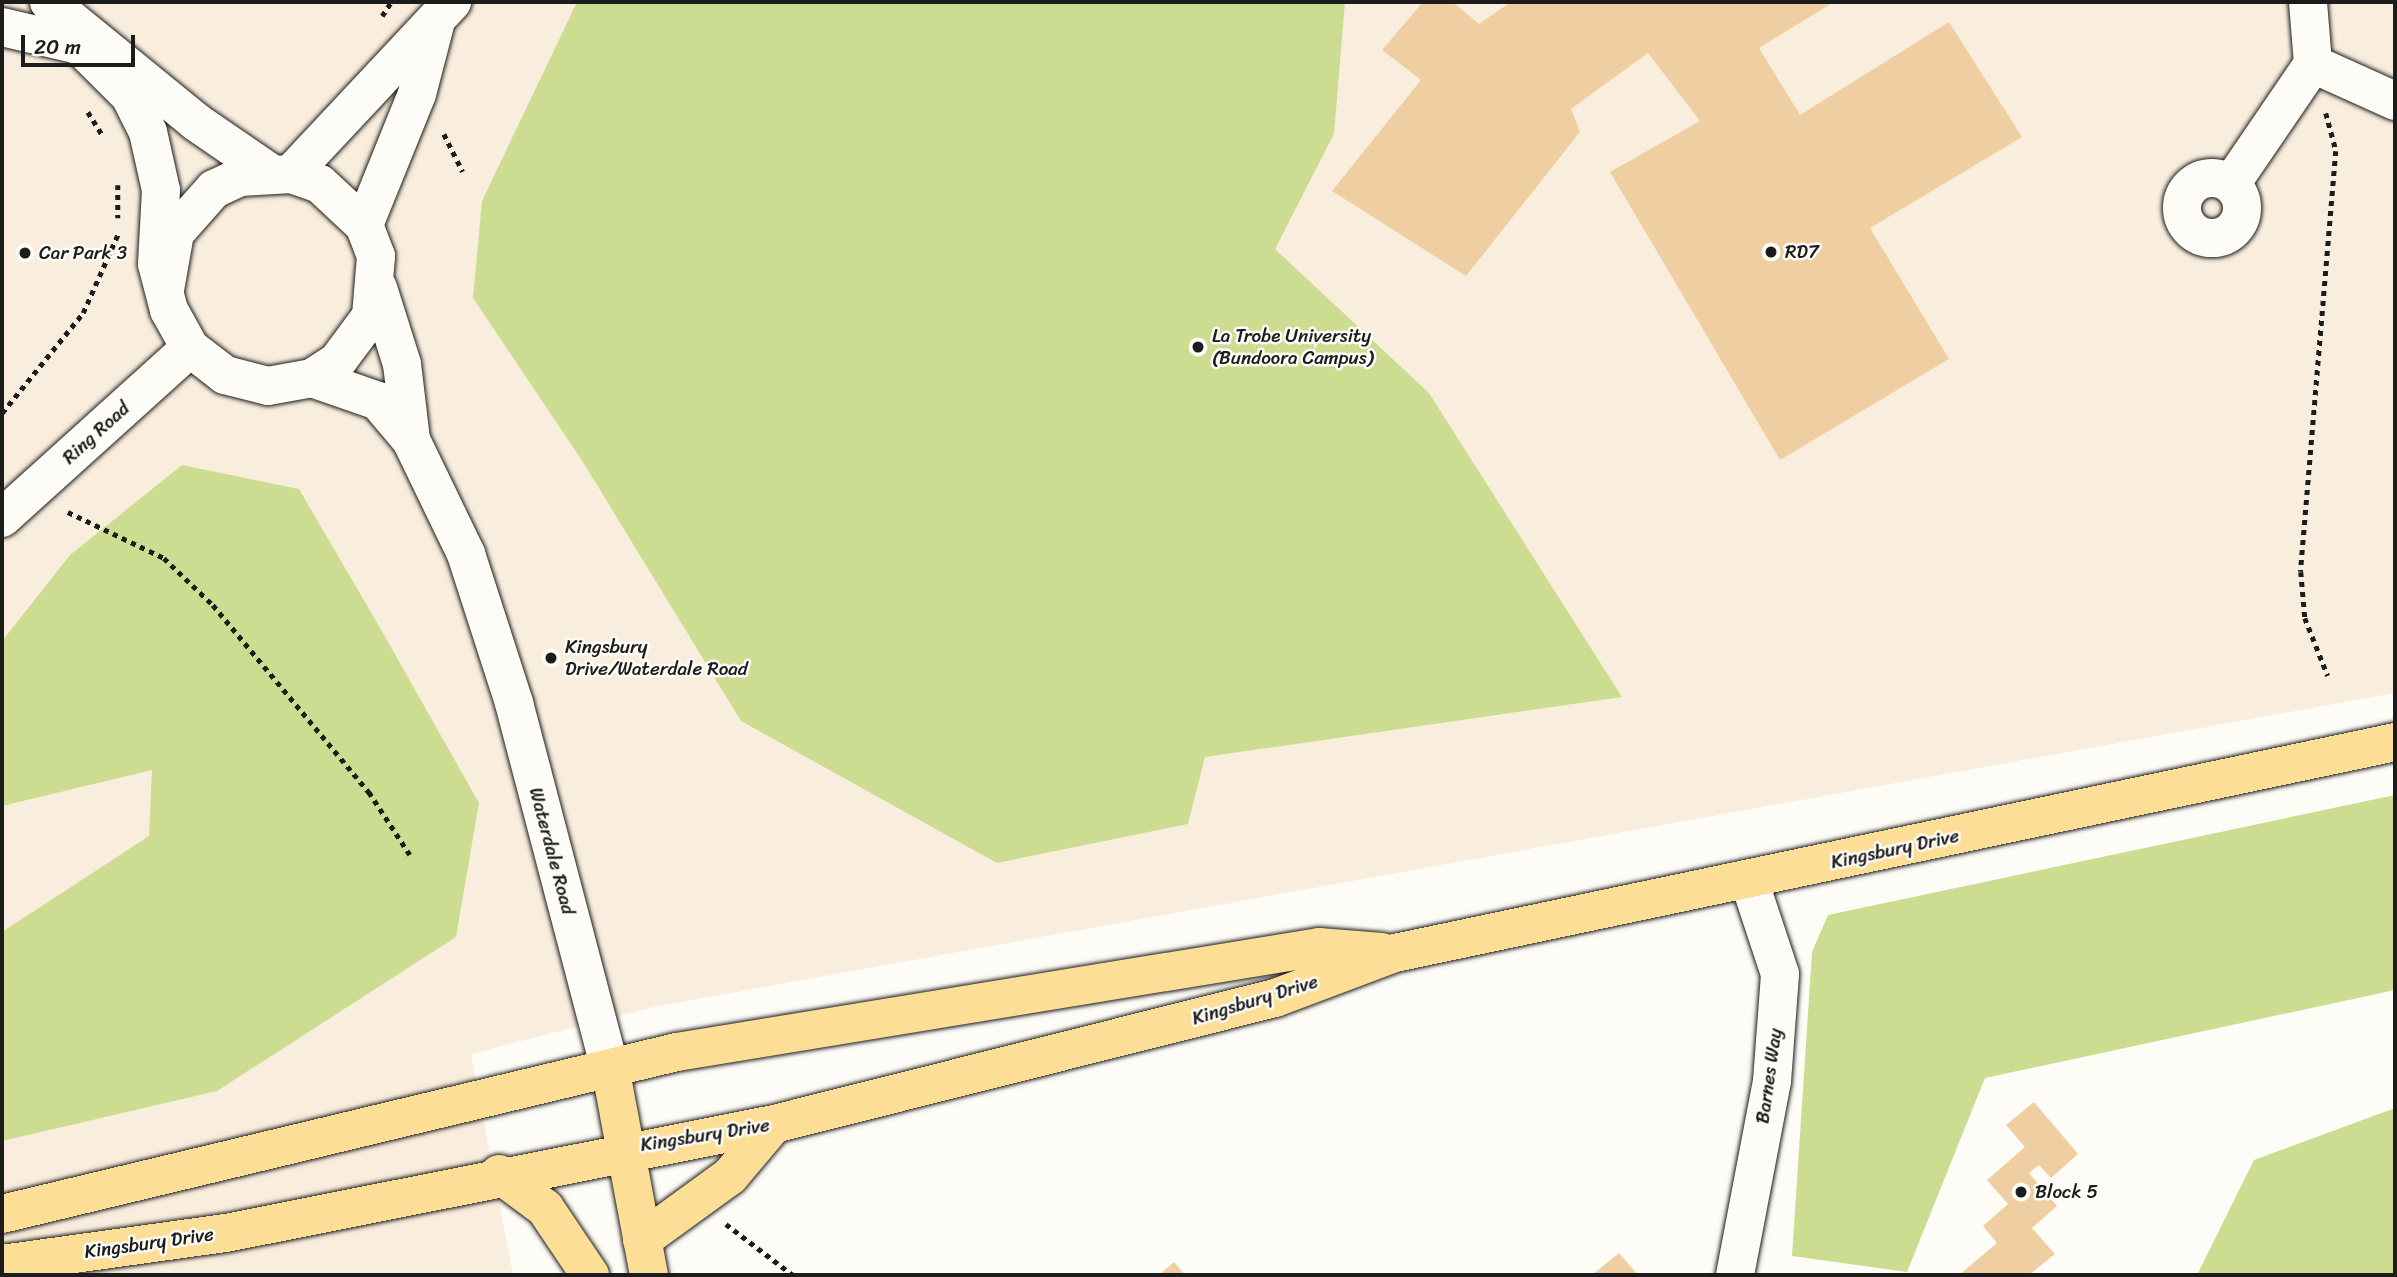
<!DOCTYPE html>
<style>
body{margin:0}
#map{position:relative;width:2397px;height:1277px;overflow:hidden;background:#fdfcf7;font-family:Sriracha,sans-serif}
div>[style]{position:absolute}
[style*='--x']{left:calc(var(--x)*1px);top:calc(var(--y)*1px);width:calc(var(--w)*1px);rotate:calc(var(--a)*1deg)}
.built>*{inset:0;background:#f9eedd}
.green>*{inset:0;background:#ccdd91}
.building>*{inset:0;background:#efcfa1}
.path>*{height:4.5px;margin-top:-2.25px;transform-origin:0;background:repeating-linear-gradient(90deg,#1c1c1c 0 5px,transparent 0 10px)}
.roads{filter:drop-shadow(0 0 2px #1c1c1c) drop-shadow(0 0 2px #1c1c1c)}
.minor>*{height:38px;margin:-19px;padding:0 19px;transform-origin:19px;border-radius:19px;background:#fdfcf7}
.minor>.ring{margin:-19px;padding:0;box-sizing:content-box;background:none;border:38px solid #fdfcf7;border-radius:50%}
.major>*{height:38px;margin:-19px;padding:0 19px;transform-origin:19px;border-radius:19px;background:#fcde96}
.dots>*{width:19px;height:19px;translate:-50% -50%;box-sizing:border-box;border:4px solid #fdfcf7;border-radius:50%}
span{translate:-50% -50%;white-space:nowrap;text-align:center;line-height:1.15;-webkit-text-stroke:5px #fdfcf7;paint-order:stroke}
.poi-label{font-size:19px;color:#1c1c1c}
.left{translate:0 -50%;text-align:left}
.street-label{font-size:19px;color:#1c1c1c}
.frame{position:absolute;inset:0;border:4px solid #1c1c1c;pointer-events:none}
.scale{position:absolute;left:21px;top:35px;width:114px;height:32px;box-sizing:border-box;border:4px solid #1c1c1c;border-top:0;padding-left:9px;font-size:21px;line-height:24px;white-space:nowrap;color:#1c1c1c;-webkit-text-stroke:5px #fdfcf7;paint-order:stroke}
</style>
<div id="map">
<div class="built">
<i style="clip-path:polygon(2px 2px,2395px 2px,2395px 693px,653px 1007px,471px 1054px,513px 1275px,2px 1275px)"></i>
</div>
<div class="green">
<i style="clip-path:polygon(577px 2px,1345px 2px,1334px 134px,1275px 249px,1429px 393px,1622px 697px,1205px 757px,1188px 824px,997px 863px,741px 721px,583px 462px,473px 298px,482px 201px)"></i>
<i style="clip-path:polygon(182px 465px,299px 489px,379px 626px,479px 803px,456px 937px,217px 1091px,2px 1141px,2px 932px,149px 836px,152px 770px,2px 806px,2px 641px,70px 555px)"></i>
<i style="clip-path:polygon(2395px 795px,2395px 990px,1985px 1078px,1907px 1272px,1792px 1256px,1812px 952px,1828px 915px)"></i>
<i style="clip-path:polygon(2395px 1108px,2395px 1275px,2197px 1275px,2254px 1160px)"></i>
</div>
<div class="building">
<i style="clip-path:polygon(1423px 2px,1453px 2px,1479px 24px,1511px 2px,1834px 2px,1759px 48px,1800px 115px,1949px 22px,2022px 137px,1870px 228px,1949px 359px,1780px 460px,1610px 172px,1700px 121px,1648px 53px,1571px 109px,1580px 132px,1466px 276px,1332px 191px,1421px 80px,1382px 50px)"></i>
<i style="clip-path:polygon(2034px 1102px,2078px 1154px,2051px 1178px,2039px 1165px,2029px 1173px,2057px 1206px,2032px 1228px,2055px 1254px,2029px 1275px,1959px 1275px,1997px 1243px,1983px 1226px,2008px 1204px,1987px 1180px,2025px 1147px,2006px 1125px)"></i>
<i style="clip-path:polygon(1619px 1253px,1638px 1275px,1592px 1275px)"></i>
<i style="clip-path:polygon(1174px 1262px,1185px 1275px,1159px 1275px)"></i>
</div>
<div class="path">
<i style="--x:382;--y:16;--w:17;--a:-57"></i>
<i style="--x:88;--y:112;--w:26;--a:58"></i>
<i style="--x:2326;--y:113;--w:39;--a:75"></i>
<i style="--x:2336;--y:151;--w:422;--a:94.8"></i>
<i style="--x:2301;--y:572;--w:46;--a:85"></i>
<i style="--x:2305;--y:618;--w:62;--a:68.4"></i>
<i style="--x:444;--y:134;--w:42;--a:63.4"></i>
<i style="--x:118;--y:185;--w:33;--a:90"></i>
<i style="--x:2;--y:413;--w:129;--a:-51"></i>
<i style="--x:83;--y:313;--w:86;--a:-66.1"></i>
<i style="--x:68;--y:512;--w:106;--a:25.6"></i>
<i style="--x:164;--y:558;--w:68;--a:43.8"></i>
<i style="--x:213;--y:605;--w:244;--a:50.2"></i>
<i style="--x:369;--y:792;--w:75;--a:56.9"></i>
<i style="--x:726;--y:1224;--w:84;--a:37.3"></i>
</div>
<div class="roads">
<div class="minor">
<i style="--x:49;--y:2;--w:190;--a:39.2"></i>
<i style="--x:196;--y:122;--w:88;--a:34.4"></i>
<i style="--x:2308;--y:2;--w:62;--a:85.4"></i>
<i style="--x:2;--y:27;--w:79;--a:13.2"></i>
<i style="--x:79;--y:45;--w:72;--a:45"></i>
<i style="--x:130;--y:96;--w:40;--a:63.4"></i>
<i style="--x:148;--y:132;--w:59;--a:77.4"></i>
<i style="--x:161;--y:190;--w:74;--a:93.1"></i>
<i style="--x:157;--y:264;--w:48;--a:75.4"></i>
<i style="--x:169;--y:310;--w:43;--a:61.1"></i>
<i style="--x:190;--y:348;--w:44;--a:37.6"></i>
<i style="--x:225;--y:375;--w:44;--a:14.3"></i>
<i style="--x:268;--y:386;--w:45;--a:-10.3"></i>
<i style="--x:312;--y:378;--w:30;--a:-33"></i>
<i style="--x:337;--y:362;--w:57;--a:-53.5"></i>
<i style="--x:371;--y:316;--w:60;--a:-85.2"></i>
<i style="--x:376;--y:256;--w:33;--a:-111"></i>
<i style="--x:364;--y:225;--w:60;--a:-137"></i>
<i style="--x:320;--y:184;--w:31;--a:-161"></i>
<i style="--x:291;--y:174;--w:51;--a:176.6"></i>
<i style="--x:240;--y:177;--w:29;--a:155"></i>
<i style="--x:214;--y:189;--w:59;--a:131.6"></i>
<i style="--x:175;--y:233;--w:58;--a:100"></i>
<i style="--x:2313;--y:64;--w:90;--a:24.3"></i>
<i style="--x:291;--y:174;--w:236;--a:-46.9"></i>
<i class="ring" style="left:2182px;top:178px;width:22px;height:22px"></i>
<i style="--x:2231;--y:184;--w:145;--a:-55.7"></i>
<i style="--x:364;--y:225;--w:141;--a:-68"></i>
<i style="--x:417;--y:94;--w:71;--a:-75.4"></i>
<i style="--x:378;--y:288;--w:80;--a:72.5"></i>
<i style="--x:402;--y:364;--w:77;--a:83.2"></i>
<i style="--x:312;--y:378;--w:70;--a:19.2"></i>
<i style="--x:378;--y:401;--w:51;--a:49.8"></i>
<i style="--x:411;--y:440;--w:127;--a:64.2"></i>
<i style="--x:466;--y:554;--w:157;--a:72.1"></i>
<i style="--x:514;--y:703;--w:382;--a:75.3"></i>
<i style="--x:2;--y:518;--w:253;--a:-42.1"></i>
<i style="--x:1735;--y:1275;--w:197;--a:-79.2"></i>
<i style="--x:1772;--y:1081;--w:107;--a:-85.7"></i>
<i style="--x:1780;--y:974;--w:99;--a:-108.3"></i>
</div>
<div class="major">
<i style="--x:611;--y:1072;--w:207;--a:79.4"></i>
<i style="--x:499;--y:1174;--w:57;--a:36.5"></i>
<i style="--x:545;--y:1208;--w:81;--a:56.1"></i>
<i style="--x:2;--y:1214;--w:694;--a:-13.5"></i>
<i style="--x:677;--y:1052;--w:651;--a:-9.29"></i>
<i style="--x:1319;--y:947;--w:63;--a:4.5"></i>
<i style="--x:642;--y:1240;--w:109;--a:-36"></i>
<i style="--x:730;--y:1176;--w:68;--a:-49.8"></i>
<i style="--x:2;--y:1264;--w:226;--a:-7.9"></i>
<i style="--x:226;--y:1233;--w:559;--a:-11.25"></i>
<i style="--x:774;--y:1124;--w:517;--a:-14.12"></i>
<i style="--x:1275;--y:998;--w:128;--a:-20.6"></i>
<i style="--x:1395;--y:953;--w:1022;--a:-11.91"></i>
</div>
</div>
<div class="dots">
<i style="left:1771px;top:252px;background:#1c1c1c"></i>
<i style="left:25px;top:253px;background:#1c1c1c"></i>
<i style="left:1198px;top:347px;background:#1c1c1c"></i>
<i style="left:551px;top:658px;background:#1c1c1c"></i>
<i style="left:2021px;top:1192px;background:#1c1c1c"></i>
</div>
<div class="poi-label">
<span class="left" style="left:1785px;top:252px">RD7</span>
<span class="left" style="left:39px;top:253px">Car Park 3</span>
<span class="left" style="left:1212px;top:347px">La Trobe University<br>(Bundoora Campus)</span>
<span class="left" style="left:565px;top:658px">Kingsbury<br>Drive/Waterdale Road</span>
<span class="left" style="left:2035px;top:1192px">Block 5</span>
</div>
<div class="street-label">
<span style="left:96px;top:433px;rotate:-42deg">Ring Road</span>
<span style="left:1895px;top:849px;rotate:-12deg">Kingsbury Drive</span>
<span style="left:552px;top:851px;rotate:75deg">Waterdale Road</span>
<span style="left:1255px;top:1000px;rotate:-17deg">Kingsbury Drive</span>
<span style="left:1769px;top:1076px;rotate:-82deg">Barnes Way</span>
<span style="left:705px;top:1135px;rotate:-9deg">Kingsbury Drive</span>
<span style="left:149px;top:1243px;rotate:-8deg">Kingsbury Drive</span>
</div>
<div class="frame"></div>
<div class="scale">20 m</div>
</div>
